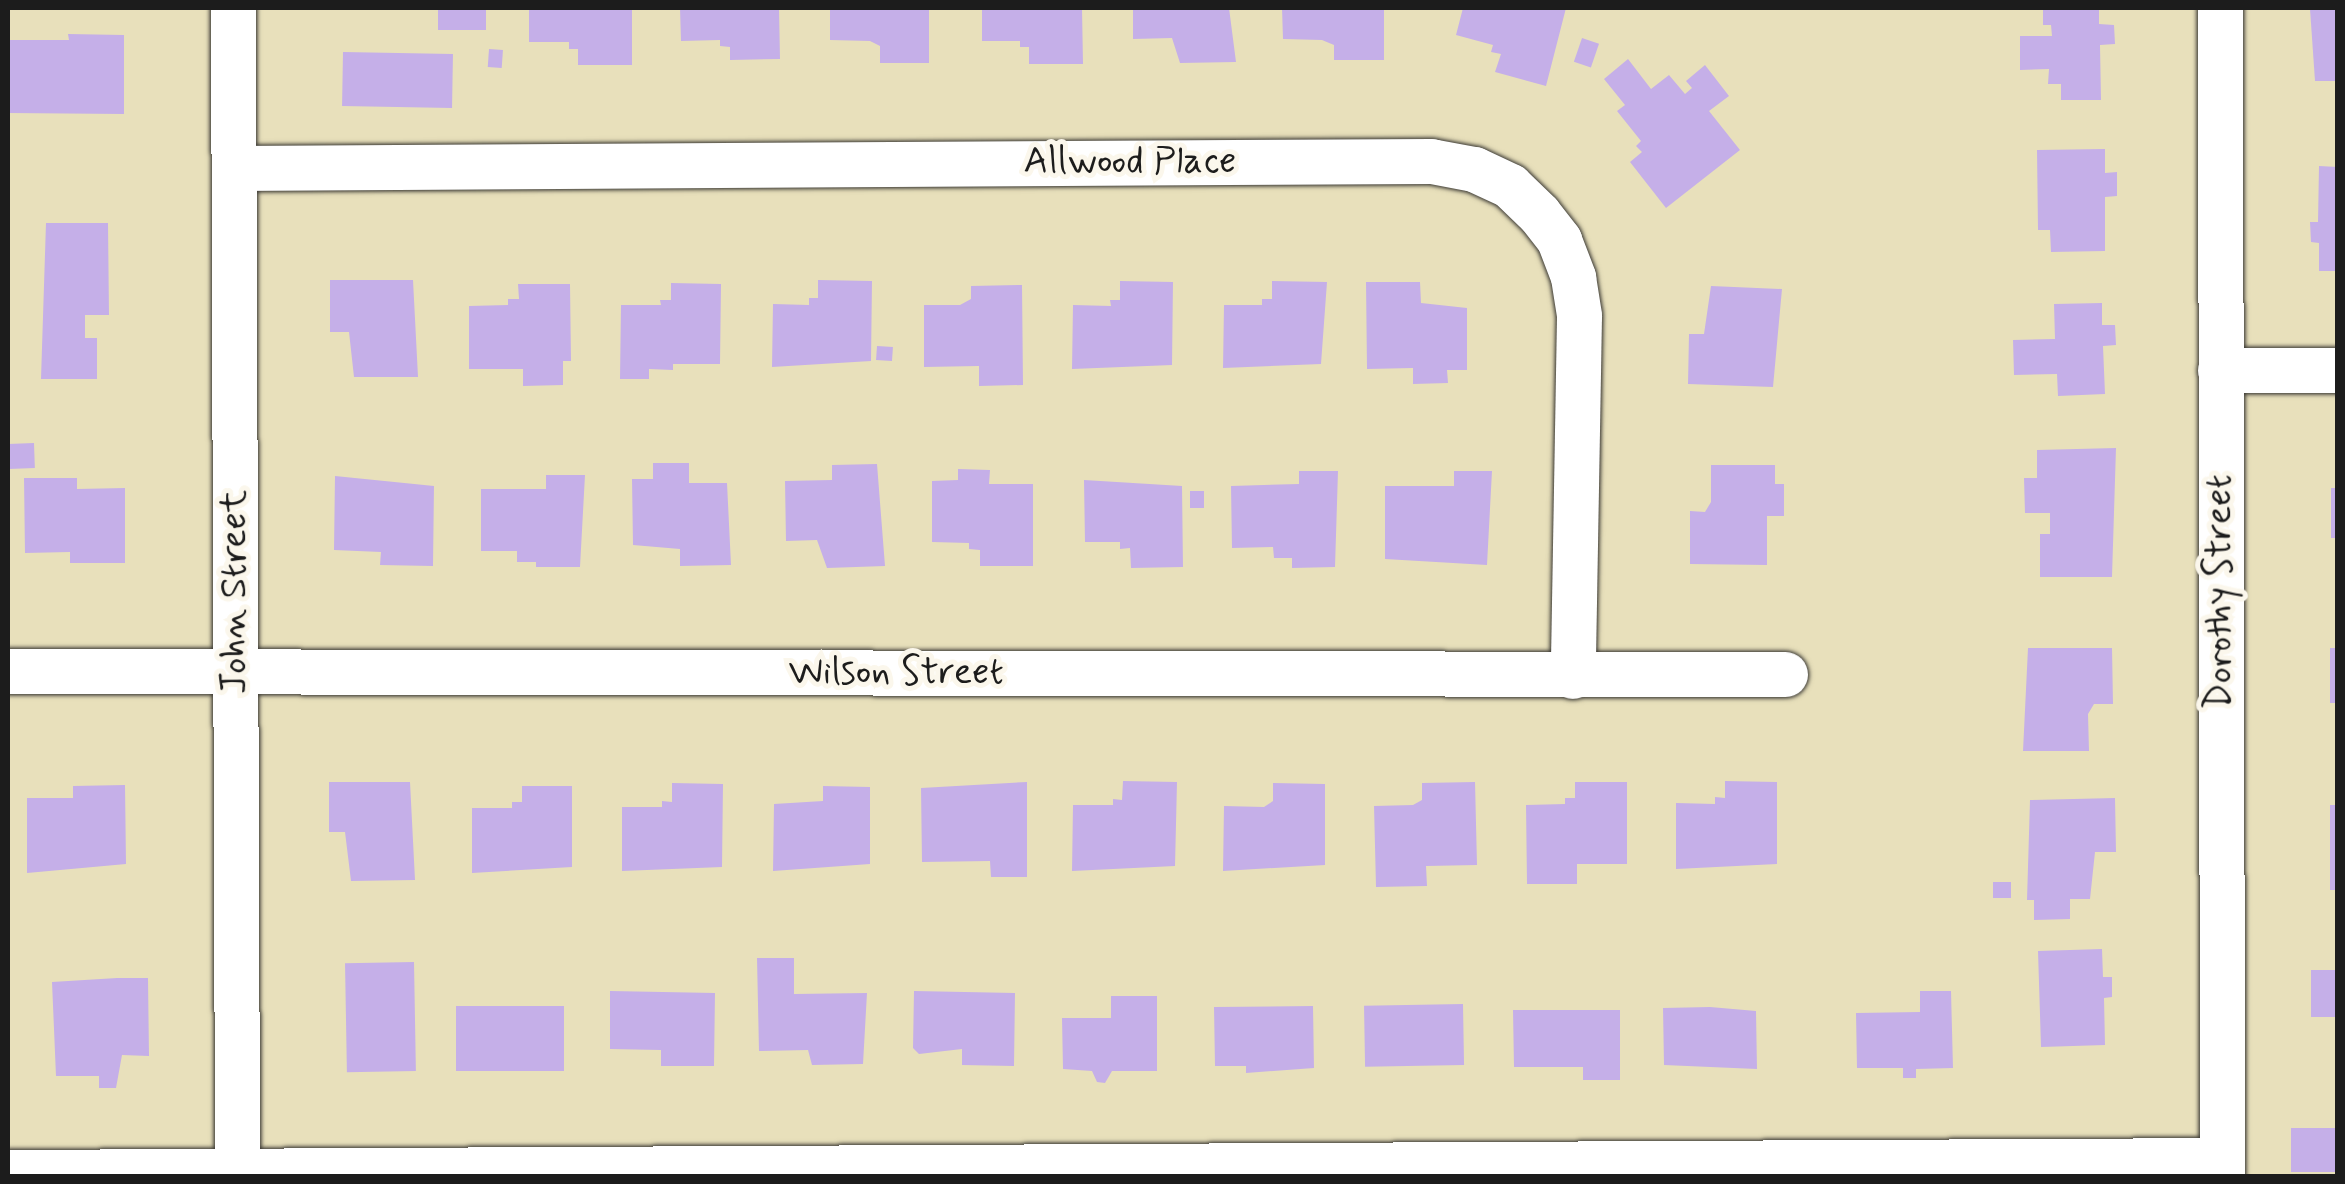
<!DOCTYPE html>
<style>
body{margin:0}
#map{position:relative;width:2345px;height:1184px;overflow:hidden;background:#e8e0bb;font-family:Mynerve,sans-serif}
div>[style]{position:absolute}
[style*='--x']{left:calc(var(--x)*1px);top:calc(var(--y)*1px);width:calc(var(--w)*1px);rotate:calc(var(--a)*1deg)}
.building>*{inset:0;background:#c5afe8;transform-origin:0 0}
.roads{filter:drop-shadow(0 0 2px #3b3934) drop-shadow(0 0 2px #3b3934)}
.street>*{height:45px;margin:-22.5px;padding:0 22.5px;transform-origin:22.5px;border-radius:22.5px;background:#fff}
span{translate:-50% -50%;white-space:nowrap;text-align:center;line-height:1.15;-webkit-text-stroke:10px #fbf7ec;paint-order:stroke}
.street-label{font-size:38px;color:#1c1c1c}
.frame{position:absolute;inset:0;border:10px solid #1c1c1c;pointer-events:none}
</style>
<div id="map">
<div class="building">
<i style="left:438px;top:8px;width:48px;height:22px"></i>
<i style="clip-path:polygon(529px 8px,632px 8px,632px 65px,578px 65px,578px 49px,569px 49px,569px 42px,529px 42px)"></i>
<i style="clip-path:polygon(680px 8px,779px 8px,780px 59px,730px 60px,730px 47px,720px 46px,720px 40px,681px 41px)"></i>
<i style="clip-path:polygon(830px 8px,929px 8px,929px 63px,880px 63px,880px 46px,870px 41px,830px 40px)"></i>
<i style="clip-path:polygon(982px 8px,1082px 8px,1083px 64px,1029px 64px,1029px 47px,1020px 47px,1020px 41px,982px 41px)"></i>
<i style="clip-path:polygon(1133px 8px,1229px 8px,1236px 62px,1180px 63px,1172px 38px,1133px 39px)"></i>
<i style="clip-path:polygon(1282px 8px,1384px 8px,1384px 60px,1334px 60px,1334px 45px,1322px 40px,1283px 39px)"></i>
<i style="clip-path:polygon(1463px 8px,1566px 8px,1546px 86px,1495px 72px,1501px 54px,1491px 52px,1493px 45px,1456px 35px)"></i>
<i style="clip-path:polygon(2043px 8px,2099px 8px,2099px 24px,2114px 25px,2115px 44px,2100px 45px,2101px 100px,2061px 100px,2061px 84px,2048px 84px,2049px 69px,2020px 70px,2020px 36px,2052px 36px,2051px 25px,2043px 25px)"></i>
<i style="clip-path:polygon(2316px 8px,2338px 8px,2338px 81px,2315px 81px,2310px 9px)"></i>
<i style="clip-path:polygon(68px 34px,124px 35px,124px 114px,8px 113px,8px 40px,69px 40px)"></i>
<i style="left:1582px;top:38px;width:18px;height:25px;rotate:19deg"></i>
<i style="left:489px;top:49px;width:14px;height:18px;rotate:4deg"></i>
<i style="left:343px;top:52px;width:110px;height:54px;rotate:1deg"></i>
<i style="clip-path:polygon(1628px 59px,1651px 89px,1669px 75px,1685px 94px,1692px 88px,1686px 81px,1705px 65px,1729px 96px,1709px 111px,1740px 150px,1666px 208px,1630px 162px,1642px 152px,1636px 146px,1641px 141px,1617px 111px,1625px 105px,1604px 79px)"></i>
<i style="clip-path:polygon(2105px 149px,2105px 173px,2117px 172px,2117px 196px,2105px 197px,2105px 251px,2051px 252px,2050px 230px,2038px 230px,2037px 150px)"></i>
<i style="clip-path:polygon(2319px 166px,2338px 167px,2338px 271px,2319px 271px,2319px 243px,2311px 242px,2310px 222px,2318px 222px)"></i>
<i style="clip-path:polygon(46px 223px,108px 223px,109px 315px,85px 315px,85px 338px,97px 338px,97px 379px,41px 379px)"></i>
<i style="clip-path:polygon(330px 280px,413px 280px,418px 377px,354px 377px,349px 332px,330px 332px)"></i>
<i style="clip-path:polygon(818px 280px,872px 281px,871px 361px,772px 367px,773px 304px,809px 305px,809px 298px,818px 298px)"></i>
<i style="clip-path:polygon(1120px 281px,1173px 282px,1172px 365px,1072px 369px,1073px 305px,1111px 306px,1110px 300px,1120px 300px)"></i>
<i style="clip-path:polygon(1272px 281px,1327px 282px,1321px 364px,1223px 368px,1224px 305px,1262px 305px,1262px 299px,1272px 299px)"></i>
<i style="clip-path:polygon(1366px 282px,1420px 282px,1421px 303px,1467px 308px,1467px 370px,1447px 370px,1448px 383px,1413px 384px,1413px 368px,1367px 369px)"></i>
<i style="clip-path:polygon(671px 283px,721px 284px,720px 364px,673px 364px,673px 370px,649px 369px,649px 379px,620px 379px,621px 305px,661px 305px,660px 300px,671px 300px)"></i>
<i style="clip-path:polygon(518px 284px,570px 284px,571px 361px,563px 361px,563px 385px,523px 386px,523px 369px,469px 369px,469px 306px,508px 305px,508px 299px,519px 299px)"></i>
<i style="clip-path:polygon(1022px 285px,1023px 385px,979px 386px,979px 366px,924px 367px,924px 305px,960px 305px,971px 299px,971px 286px)"></i>
<i style="clip-path:polygon(1711px 286px,1782px 289px,1773px 387px,1688px 384px,1689px 334px,1704px 334px)"></i>
<i style="clip-path:polygon(2102px 303px,2102px 325px,2115px 325px,2116px 345px,2103px 346px,2105px 394px,2058px 396px,2057px 374px,2014px 375px,2013px 340px,2055px 339px,2054px 304px)"></i>
<i style="left:877px;top:346px;width:16px;height:14px;rotate:4deg"></i>
<i style="left:34px;top:443px;width:25px;height:26px;rotate:88deg"></i>
<i style="clip-path:polygon(2116px 448px,2112px 577px,2040px 577px,2040px 534px,2050px 534px,2050px 513px,2025px 513px,2024px 478px,2037px 478px,2037px 450px)"></i>
<i style="clip-path:polygon(653px 463px,689px 463px,689px 483px,727px 483px,731px 565px,680px 566px,680px 549px,633px 545px,632px 479px,653px 479px)"></i>
<i style="clip-path:polygon(877px 464px,885px 566px,827px 568px,817px 540px,786px 541px,785px 481px,832px 480px,832px 465px)"></i>
<i style="clip-path:polygon(1711px 465px,1775px 465px,1775px 484px,1784px 484px,1784px 516px,1767px 516px,1767px 565px,1690px 564px,1690px 511px,1705px 512px,1711px 502px)"></i>
<i style="clip-path:polygon(958px 469px,990px 470px,989px 484px,1033px 484px,1033px 566px,980px 566px,980px 550px,969px 549px,969px 543px,932px 542px,932px 481px,958px 480px)"></i>
<i style="clip-path:polygon(1299px 471px,1338px 471px,1335px 567px,1292px 568px,1292px 558px,1274px 558px,1273px 547px,1232px 548px,1231px 486px,1299px 484px)"></i>
<i style="clip-path:polygon(1454px 471px,1492px 471px,1487px 565px,1385px 559px,1385px 486px,1454px 486px)"></i>
<i style="clip-path:polygon(546px 475px,585px 475px,580px 567px,536px 567px,536px 562px,517px 562px,517px 551px,481px 551px,481px 489px,546px 489px)"></i>
<i style="clip-path:polygon(335px 476px,434px 486px,433px 566px,380px 565px,381px 552px,334px 550px)"></i>
<i style="clip-path:polygon(24px 478px,77px 478px,77px 489px,125px 488px,125px 563px,70px 563px,70px 552px,25px 553px)"></i>
<i style="clip-path:polygon(1084px 480px,1182px 486px,1183px 567px,1131px 568px,1130px 548px,1120px 549px,1120px 542px,1085px 542px)"></i>
<i style="left:2331px;top:488px;width:7px;height:50px"></i>
<i style="left:1190px;top:491px;width:14px;height:17px"></i>
<i style="clip-path:polygon(2028px 648px,2112px 648px,2113px 704px,2094px 704px,2088px 714px,2089px 751px,2023px 751px)"></i>
<i style="left:2338px;top:648px;width:55px;height:8px;rotate:90deg"></i>
<i style="clip-path:polygon(1123px 781px,1177px 782px,1175px 866px,1072px 871px,1073px 805px,1113px 805px,1113px 799px,1122px 800px)"></i>
<i style="clip-path:polygon(1725px 781px,1777px 782px,1777px 864px,1676px 869px,1676px 803px,1715px 804px,1715px 797px,1725px 798px)"></i>
<i style="clip-path:polygon(329px 782px,410px 782px,415px 880px,351px 881px,345px 832px,329px 832px)"></i>
<i style="clip-path:polygon(1027px 782px,1027px 877px,991px 877px,990px 861px,922px 862px,921px 788px)"></i>
<i style="clip-path:polygon(1475px 782px,1477px 865px,1426px 866px,1427px 886px,1376px 887px,1374px 806px,1413px 805px,1422px 800px,1422px 783px)"></i>
<i style="clip-path:polygon(1575px 782px,1627px 782px,1627px 864px,1577px 864px,1577px 884px,1527px 884px,1526px 805px,1565px 804px,1565px 798px,1575px 798px)"></i>
<i style="clip-path:polygon(672px 783px,723px 784px,722px 867px,622px 871px,622px 807px,662px 807px,662px 801px,672px 802px)"></i>
<i style="clip-path:polygon(1273px 783px,1325px 784px,1325px 865px,1223px 871px,1224px 806px,1264px 807px,1273px 801px)"></i>
<i style="clip-path:polygon(125px 785px,126px 864px,27px 873px,27px 798px,73px 798px,73px 786px)"></i>
<i style="clip-path:polygon(522px 786px,572px 786px,572px 867px,472px 873px,472px 808px,512px 808px,512px 802px,522px 802px)"></i>
<i style="clip-path:polygon(823px 786px,870px 787px,870px 864px,773px 871px,774px 804px,823px 801px)"></i>
<i style="clip-path:polygon(2115px 798px,2116px 852px,2095px 852px,2090px 899px,2070px 899px,2070px 919px,2034px 920px,2034px 900px,2027px 900px,2030px 800px)"></i>
<i style="left:2330px;top:805px;width:8px;height:85px"></i>
<i style="left:1993px;top:882px;width:18px;height:16px"></i>
<i style="clip-path:polygon(2102px 949px,2103px 977px,2112px 977px,2112px 997px,2104px 998px,2105px 1045px,2041px 1047px,2038px 951px)"></i>
<i style="clip-path:polygon(757px 958px,794px 958px,794px 994px,867px 993px,863px 1064px,812px 1065px,808px 1050px,759px 1051px)"></i>
<i style="left:414px;top:962px;width:109px;height:69px;rotate:89deg"></i>
<i style="left:2338px;top:970px;width:47px;height:27px;rotate:90deg"></i>
<i style="clip-path:polygon(117px 978px,148px 978px,149px 1056px,122px 1055px,116px 1088px,99px 1088px,99px 1076px,56px 1076px,52px 982px)"></i>
<i style="clip-path:polygon(610px 991px,715px 993px,714px 1066px,661px 1066px,661px 1050px,610px 1049px)"></i>
<i style="clip-path:polygon(914px 991px,1015px 993px,1014px 1066px,962px 1065px,962px 1049px,919px 1054px,913px 1048px)"></i>
<i style="clip-path:polygon(1920px 991px,1951px 991px,1953px 1068px,1916px 1069px,1916px 1078px,1903px 1078px,1903px 1068px,1857px 1068px,1856px 1013px,1920px 1012px)"></i>
<i style="clip-path:polygon(1111px 996px,1157px 996px,1157px 1071px,1112px 1071px,1105px 1083px,1097px 1082px,1092px 1071px,1063px 1069px,1062px 1018px,1111px 1018px)"></i>
<i style="left:1463px;top:1004px;width:61px;height:99px;rotate:89deg"></i>
<i style="left:564px;top:1006px;width:65px;height:108px;rotate:90deg"></i>
<i style="clip-path:polygon(1313px 1006px,1314px 1068px,1246px 1073px,1246px 1066px,1215px 1066px,1214px 1007px)"></i>
<i style="clip-path:polygon(1710px 1007px,1756px 1011px,1757px 1069px,1664px 1065px,1663px 1008px)"></i>
<i style="clip-path:polygon(1513px 1010px,1620px 1010px,1620px 1080px,1583px 1080px,1583px 1067px,1514px 1067px)"></i>
<i style="left:2291px;top:1128px;width:47px;height:44px"></i>
</div>
<div class="roads">
<div class="street">
<i style="--x:233;--y:8;--w:1168;--a:89.8"></i>
<i style="--x:2220;--y:8;--w:1168;--a:89.9"></i>
<i style="--x:234;--y:168;--w:1197;--a:-0.34"></i>
<i style="--x:1431;--y:161;--w:44;--a:10.5"></i>
<i style="--x:1474;--y:169;--w:40;--a:25"></i>
<i style="--x:1510;--y:186;--w:40;--a:44"></i>
<i style="--x:1539;--y:214;--w:33;--a:52"></i>
<i style="--x:1559;--y:240;--w:40;--a:69"></i>
<i style="--x:1573;--y:277;--w:39;--a:81"></i>
<i style="--x:1579;--y:316;--w:360;--a:91"></i>
<i style="--x:2220;--y:370;--w:118;--a:0"></i>
<i style="--x:8;--y:671;--w:1777;--a:0.1"></i>
<i style="--x:8;--y:1172;--w:2214;--a:-0.31"></i>
</div>
</div>
<div class="street-label">
<span style="left:1130px;top:162px">Allwood Place</span>
<span style="left:235px;top:592px;rotate:-90deg">John Street</span>
<span style="left:2220px;top:592px;rotate:-90deg">Dorothy Street</span>
<span style="left:896px;top:673px">Wilson Street</span>
</div>
<div class="frame"></div>
</div>
